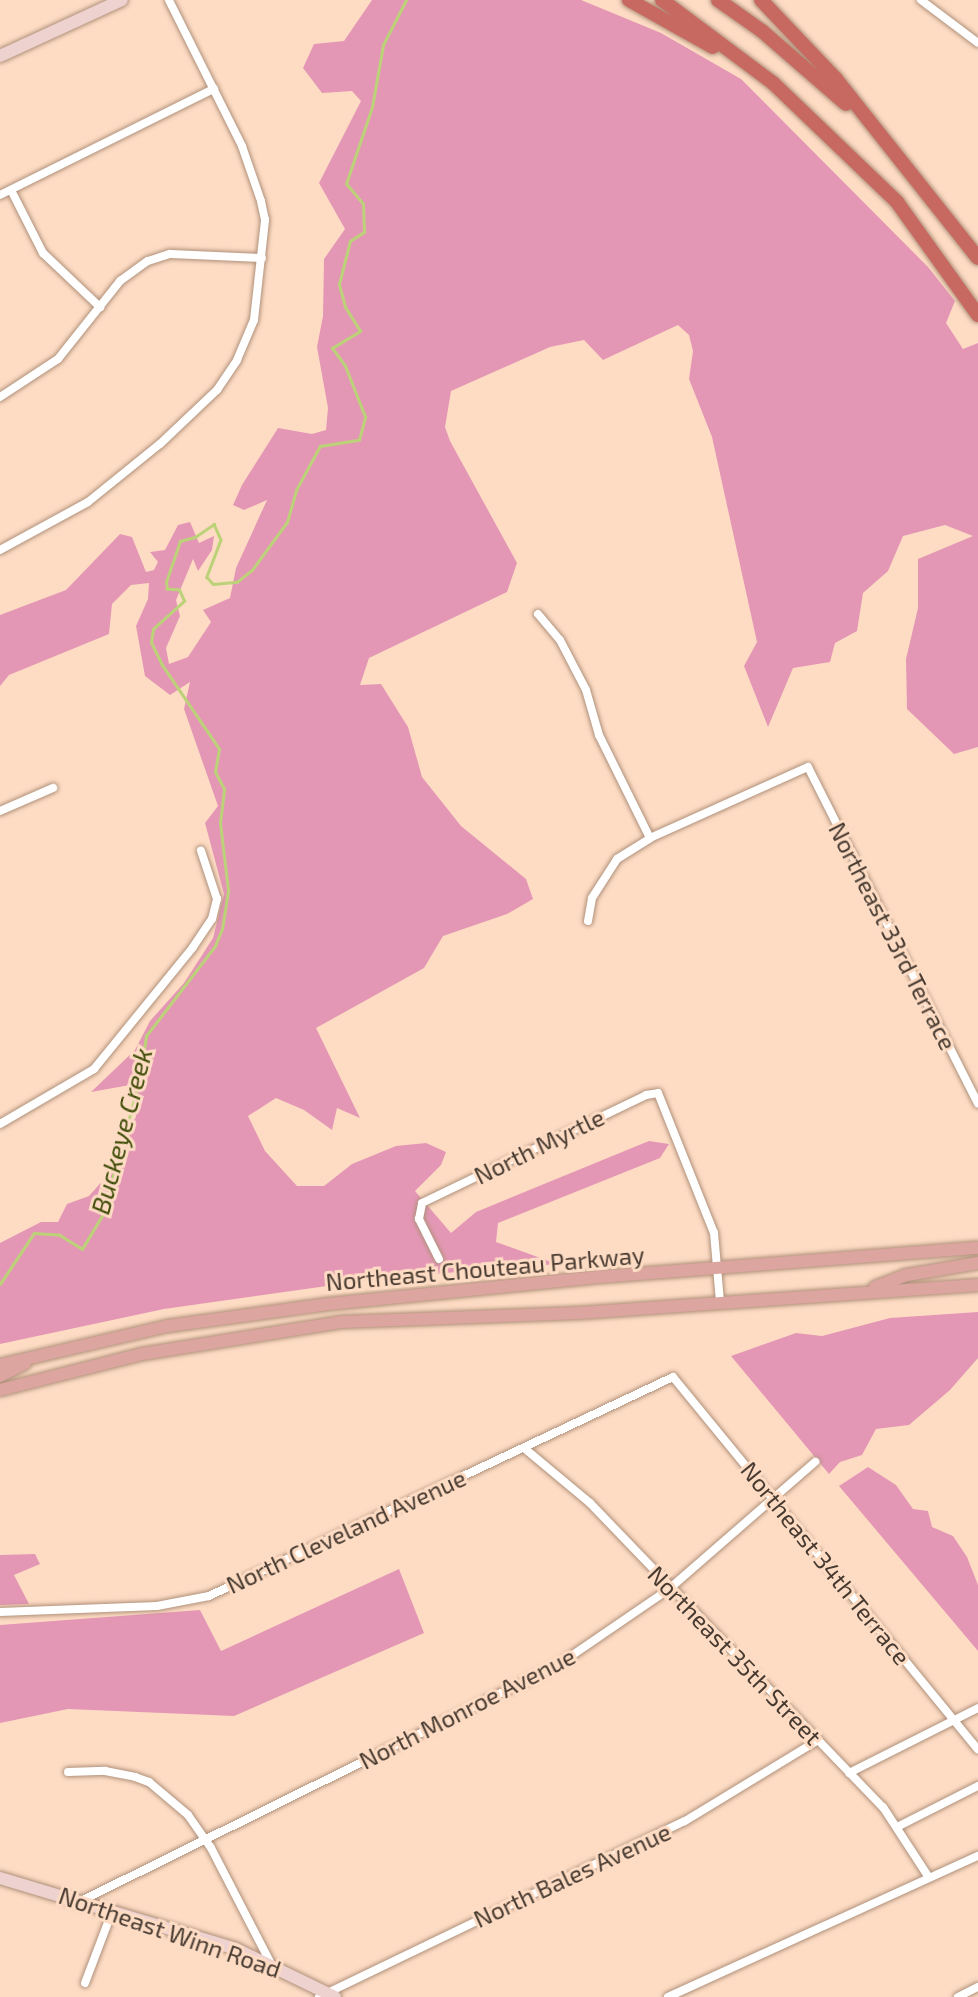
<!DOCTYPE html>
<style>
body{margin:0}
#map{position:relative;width:978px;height:1997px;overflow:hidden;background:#fedcc4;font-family:"Exo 2",sans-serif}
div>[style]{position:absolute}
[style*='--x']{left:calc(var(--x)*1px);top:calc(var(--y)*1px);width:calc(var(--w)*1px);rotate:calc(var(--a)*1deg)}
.green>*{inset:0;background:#e497b5}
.stream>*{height:2.5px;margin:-1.25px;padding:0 1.25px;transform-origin:1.25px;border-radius:1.25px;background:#bbd278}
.roads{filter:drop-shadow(0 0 2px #b0917b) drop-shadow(0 0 2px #b0917b)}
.street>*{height:8px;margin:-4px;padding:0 4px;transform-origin:4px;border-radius:4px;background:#fff}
.secondary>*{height:12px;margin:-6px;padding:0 6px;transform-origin:6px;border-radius:6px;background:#eed2d0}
.primary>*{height:12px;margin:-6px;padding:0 6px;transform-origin:6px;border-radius:6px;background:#dda5a0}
.highway>*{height:14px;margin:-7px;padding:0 7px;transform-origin:7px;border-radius:7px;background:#c76961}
span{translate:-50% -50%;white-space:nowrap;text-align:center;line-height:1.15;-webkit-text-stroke:6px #fedcc4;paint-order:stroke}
.street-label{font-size:24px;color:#473a30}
.water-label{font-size:26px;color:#414e0a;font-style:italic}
</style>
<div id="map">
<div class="green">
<i style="clip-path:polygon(372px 0,581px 0,661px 33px,741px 79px,928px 267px,955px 301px,946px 323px,963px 349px,978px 343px,978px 747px,954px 754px,907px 709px,906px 659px,918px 608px,918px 559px,973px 536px,945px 525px,903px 536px,888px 571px,863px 593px,857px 631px,835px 643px,830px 662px,793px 668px,768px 727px,744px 666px,757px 642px,712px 437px,689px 379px,693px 351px,689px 335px,678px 325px,603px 360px,584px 340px,550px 347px,451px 391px,445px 427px,450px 441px,517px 563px,507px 592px,369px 658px,360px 685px,381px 684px,408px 727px,422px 777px,461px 826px,526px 879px,533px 899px,507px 914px,443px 936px,424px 968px,316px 1028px,360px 1118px,337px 1108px,332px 1130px,304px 1110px,276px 1098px,248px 1116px,265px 1151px,297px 1186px,324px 1186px,352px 1164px,396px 1146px,426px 1143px,446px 1152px,441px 1165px,415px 1191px,451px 1233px,476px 1212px,649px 1141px,669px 1144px,660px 1158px,498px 1223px,496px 1242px,557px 1264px,384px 1278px,164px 1309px,0 1344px,0 1243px,41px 1222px,58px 1222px,67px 1204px,89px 1196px,106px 1177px,109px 1155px,136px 1117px,130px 1085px,91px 1092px,135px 1050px,150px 1021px,184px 983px,213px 938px,224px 894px,205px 823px,218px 806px,184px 709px,190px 682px,170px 695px,145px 676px,136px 626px,148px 599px,149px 583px,131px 585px,112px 604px,109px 634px,9px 675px,0 686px,0 615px,66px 590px,120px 534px,132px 537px,146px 572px,154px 570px,158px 562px,150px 552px,165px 550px,178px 525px,190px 522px,199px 543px,214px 536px,212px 550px,198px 571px,193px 559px,176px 600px,180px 616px,166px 648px,169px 664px,188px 657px,211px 622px,203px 610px,230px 598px,236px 568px,267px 500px,244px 510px,233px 505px,242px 485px,278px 428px,312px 434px,326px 430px,328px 408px,317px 347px,323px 316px,324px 259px,345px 229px,319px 183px,361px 101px,352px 91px,322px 93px,303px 68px,314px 44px,344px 41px)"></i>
<i style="clip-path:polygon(978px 1312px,978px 1358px,950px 1390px,909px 1425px,876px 1429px,862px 1455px,840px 1462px,829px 1474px,731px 1356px,796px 1333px,822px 1336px,890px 1318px)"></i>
<i style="clip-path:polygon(868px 1467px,896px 1485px,913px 1509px,928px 1511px,932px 1527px,953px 1536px,967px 1557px,978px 1585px,978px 1651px,839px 1486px)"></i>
<i style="clip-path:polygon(35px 1554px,40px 1564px,14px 1575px,29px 1604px,0 1605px,0 1555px)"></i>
<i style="clip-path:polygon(399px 1569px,424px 1633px,234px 1716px,68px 1709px,0 1723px,0 1625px,200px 1610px,221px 1651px)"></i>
</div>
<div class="stream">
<i style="--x:0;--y:1284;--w:61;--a:-56.3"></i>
<i style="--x:34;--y:1233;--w:26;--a:4"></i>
<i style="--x:60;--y:1235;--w:26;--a:32"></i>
<i style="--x:82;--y:1249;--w:39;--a:-59"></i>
<i style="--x:102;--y:1216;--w:139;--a:-74.6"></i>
<i style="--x:139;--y:1082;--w:47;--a:-81.3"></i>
<i style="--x:146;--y:1036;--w:113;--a:-52.5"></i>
<i style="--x:215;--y:946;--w:18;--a:-68"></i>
<i style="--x:222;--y:929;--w:39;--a:-81"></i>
<i style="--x:228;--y:890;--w:67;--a:-96.8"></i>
<i style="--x:220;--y:823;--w:34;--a:-83"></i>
<i style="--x:224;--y:789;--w:19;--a:-118"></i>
<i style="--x:215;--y:772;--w:23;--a:-80"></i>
<i style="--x:219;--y:749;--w:102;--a:-124.2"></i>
<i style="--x:162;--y:665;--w:25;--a:-116"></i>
<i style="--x:151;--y:642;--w:13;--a:-81"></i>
<i style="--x:153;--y:629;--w:42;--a:-42.1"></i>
<i style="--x:184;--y:601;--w:12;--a:-114"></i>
<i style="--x:179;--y:590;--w:12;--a:-175"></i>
<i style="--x:167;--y:589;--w:7;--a:-98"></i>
<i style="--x:166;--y:582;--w:43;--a:-71.1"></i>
<i style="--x:180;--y:541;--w:16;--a:-15"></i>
<i style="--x:195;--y:537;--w:23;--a:-34"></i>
<i style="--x:214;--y:524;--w:17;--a:66"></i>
<i style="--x:221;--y:540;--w:40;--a:111"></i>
<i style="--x:207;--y:577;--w:9;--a:49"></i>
<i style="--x:213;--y:584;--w:24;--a:-5"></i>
<i style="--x:237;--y:582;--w:19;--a:-39"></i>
<i style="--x:252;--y:570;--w:59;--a:-53.9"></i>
<i style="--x:287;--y:522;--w:33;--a:-74"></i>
<i style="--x:296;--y:490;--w:50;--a:-61.4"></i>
<i style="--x:320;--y:446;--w:39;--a:-9"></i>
<i style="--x:359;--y:440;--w:24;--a:-75"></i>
<i style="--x:365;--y:417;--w:55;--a:-111.4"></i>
<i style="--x:345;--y:366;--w:22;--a:-126"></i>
<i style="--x:332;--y:348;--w:33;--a:-31"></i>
<i style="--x:360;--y:331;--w:28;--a:-122"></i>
<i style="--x:345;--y:307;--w:24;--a:-105"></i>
<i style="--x:339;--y:284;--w:44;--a:-75.7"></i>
<i style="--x:350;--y:241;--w:17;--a:-33"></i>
<i style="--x:364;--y:232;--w:28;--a:-92"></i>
<i style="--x:363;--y:204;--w:26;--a:-130"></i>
<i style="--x:346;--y:184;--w:81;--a:-71.3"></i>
<i style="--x:372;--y:107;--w:63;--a:-79.9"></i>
<i style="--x:383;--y:45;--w:51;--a:-62.9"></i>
</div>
<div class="roads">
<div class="street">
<i style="--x:921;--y:0;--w:71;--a:37"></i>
<i style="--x:11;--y:190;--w:71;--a:63.1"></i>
<i style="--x:43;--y:253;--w:79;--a:43.5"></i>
<i style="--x:0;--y:195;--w:239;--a:-26.4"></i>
<i style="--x:0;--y:397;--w:69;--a:-33.2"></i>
<i style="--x:58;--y:359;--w:100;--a:-51.5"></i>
<i style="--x:120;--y:281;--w:34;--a:-36"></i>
<i style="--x:148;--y:261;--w:23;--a:-18"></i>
<i style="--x:170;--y:254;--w:92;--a:2.5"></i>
<i style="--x:0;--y:550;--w:100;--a:-28.6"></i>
<i style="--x:88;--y:502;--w:92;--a:-38.9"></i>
<i style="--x:160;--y:444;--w:79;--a:-43.5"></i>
<i style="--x:217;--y:390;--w:36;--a:-56"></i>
<i style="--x:237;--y:360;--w:43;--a:-67"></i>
<i style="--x:254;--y:320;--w:101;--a:-83.7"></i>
<i style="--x:265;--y:220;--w:19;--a:-102"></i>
<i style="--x:261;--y:201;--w:58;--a:-109.1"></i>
<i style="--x:242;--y:146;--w:163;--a:-116.6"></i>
<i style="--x:538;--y:614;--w:34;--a:50"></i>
<i style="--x:560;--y:640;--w:56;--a:62.5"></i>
<i style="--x:586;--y:690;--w:47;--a:73.9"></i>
<i style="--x:599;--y:735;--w:115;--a:63.7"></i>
<i style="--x:0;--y:811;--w:58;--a:-23.5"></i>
<i style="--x:588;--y:921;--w:23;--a:-80"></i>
<i style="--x:592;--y:898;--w:46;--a:-57.3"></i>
<i style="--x:617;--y:859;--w:39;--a:-32"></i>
<i style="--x:650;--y:838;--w:173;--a:-24.2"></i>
<i style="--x:808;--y:767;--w:377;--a:63.2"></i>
<i style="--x:0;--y:1124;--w:109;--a:-30.3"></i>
<i style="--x:94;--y:1069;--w:157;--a:-50.9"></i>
<i style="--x:193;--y:947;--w:34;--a:-56"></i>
<i style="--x:212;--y:919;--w:21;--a:-76"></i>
<i style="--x:217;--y:899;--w:51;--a:-108.4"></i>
<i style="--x:439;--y:1259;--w:45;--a:-116.6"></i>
<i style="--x:419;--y:1219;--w:16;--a:-79"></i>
<i style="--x:422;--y:1203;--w:249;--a:-25.7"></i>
<i style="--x:646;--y:1095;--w:12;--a:-9"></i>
<i style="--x:658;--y:1093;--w:151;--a:68.2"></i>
<i style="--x:714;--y:1233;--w:69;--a:85"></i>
<i style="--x:524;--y:1448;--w:86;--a:39.8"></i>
<i style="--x:590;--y:1503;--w:422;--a:46.1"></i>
<i style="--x:883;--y:1807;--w:82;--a:56.9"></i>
<i style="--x:0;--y:1612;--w:157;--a:-2.2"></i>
<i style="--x:157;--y:1606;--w:53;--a:-10.9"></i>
<i style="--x:209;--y:1596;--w:513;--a:-25.27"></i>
<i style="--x:673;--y:1377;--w:481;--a:50.7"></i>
<i style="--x:68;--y:1772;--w:37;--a:-2"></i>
<i style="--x:105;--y:1771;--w:31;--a:11"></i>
<i style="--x:135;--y:1777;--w:15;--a:20"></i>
<i style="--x:149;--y:1782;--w:51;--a:40.2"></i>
<i style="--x:188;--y:1815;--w:40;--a:55.1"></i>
<i style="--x:211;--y:1848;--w:128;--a:62.6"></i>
<i style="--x:849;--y:1773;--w:144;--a:-26.7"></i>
<i style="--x:899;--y:1826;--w:89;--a:-26.9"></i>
<i style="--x:83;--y:1900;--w:530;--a:-26.32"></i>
<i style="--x:558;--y:1665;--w:135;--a:-34.4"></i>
<i style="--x:669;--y:1589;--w:194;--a:-41"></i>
<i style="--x:85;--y:1983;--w:76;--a:-69.2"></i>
<i style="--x:319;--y:1997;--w:406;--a:-25.7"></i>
<i style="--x:685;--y:1821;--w:156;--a:-31.3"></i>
<i style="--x:668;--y:1997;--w:341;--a:-24.5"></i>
<i style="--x:958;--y:1997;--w:22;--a:-27"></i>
</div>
<div class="secondary">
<i style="--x:0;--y:56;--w:134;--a:-24.7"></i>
<i style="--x:0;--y:1878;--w:246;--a:16.7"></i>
<i style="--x:236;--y:1949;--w:110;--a:25.9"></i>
</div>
<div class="primary">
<i style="--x:875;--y:1287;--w:34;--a:-21"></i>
<i style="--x:907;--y:1275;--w:72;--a:-9.6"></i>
<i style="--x:0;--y:1365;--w:172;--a:-13.1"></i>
<i style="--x:168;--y:1326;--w:162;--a:-7.8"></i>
<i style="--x:329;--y:1304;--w:271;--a:-5.7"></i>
<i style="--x:599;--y:1277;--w:380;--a:-4.4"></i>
<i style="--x:0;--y:1376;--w:28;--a:-27"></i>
<i style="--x:0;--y:1390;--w:146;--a:-14.2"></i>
<i style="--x:142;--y:1354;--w:203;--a:-9.1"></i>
<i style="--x:342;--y:1322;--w:237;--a:-2.2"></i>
<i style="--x:579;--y:1313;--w:400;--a:-4"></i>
</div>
<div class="highway">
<i style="--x:629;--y:0;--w:96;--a:29.2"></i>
<i style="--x:662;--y:0;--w:139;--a:36.8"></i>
<i style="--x:773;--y:83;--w:172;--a:43.8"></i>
<i style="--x:897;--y:202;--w:139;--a:54.4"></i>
<i style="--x:718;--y:0;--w:54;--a:35.2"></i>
<i style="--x:762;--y:31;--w:111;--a:41"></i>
<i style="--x:761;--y:0;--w:109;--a:46.5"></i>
<i style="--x:836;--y:79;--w:228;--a:51.6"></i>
</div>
</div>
<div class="street-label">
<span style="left:893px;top:936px;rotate:63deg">Northeast 33rd Terrace</span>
<span style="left:539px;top:1146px;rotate:-26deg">North Myrtle</span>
<span style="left:485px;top:1268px;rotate:-5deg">Northeast Chouteau Parkway</span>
<span style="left:346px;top:1531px;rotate:-25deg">North Cleveland Avenue</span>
<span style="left:826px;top:1563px;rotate:51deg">Northeast 34th Terrace</span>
<span style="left:735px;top:1655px;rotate:46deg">Northeast 35th Street</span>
<span style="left:467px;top:1708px;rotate:-27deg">North Monroe Avenue</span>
<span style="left:572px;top:1875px;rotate:-25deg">North Bales Avenue</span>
<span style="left:170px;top:1932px;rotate:19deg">Northeast Winn Road</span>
</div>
<div class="water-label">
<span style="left:121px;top:1131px;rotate:-75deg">Buckeye Creek</span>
</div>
</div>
